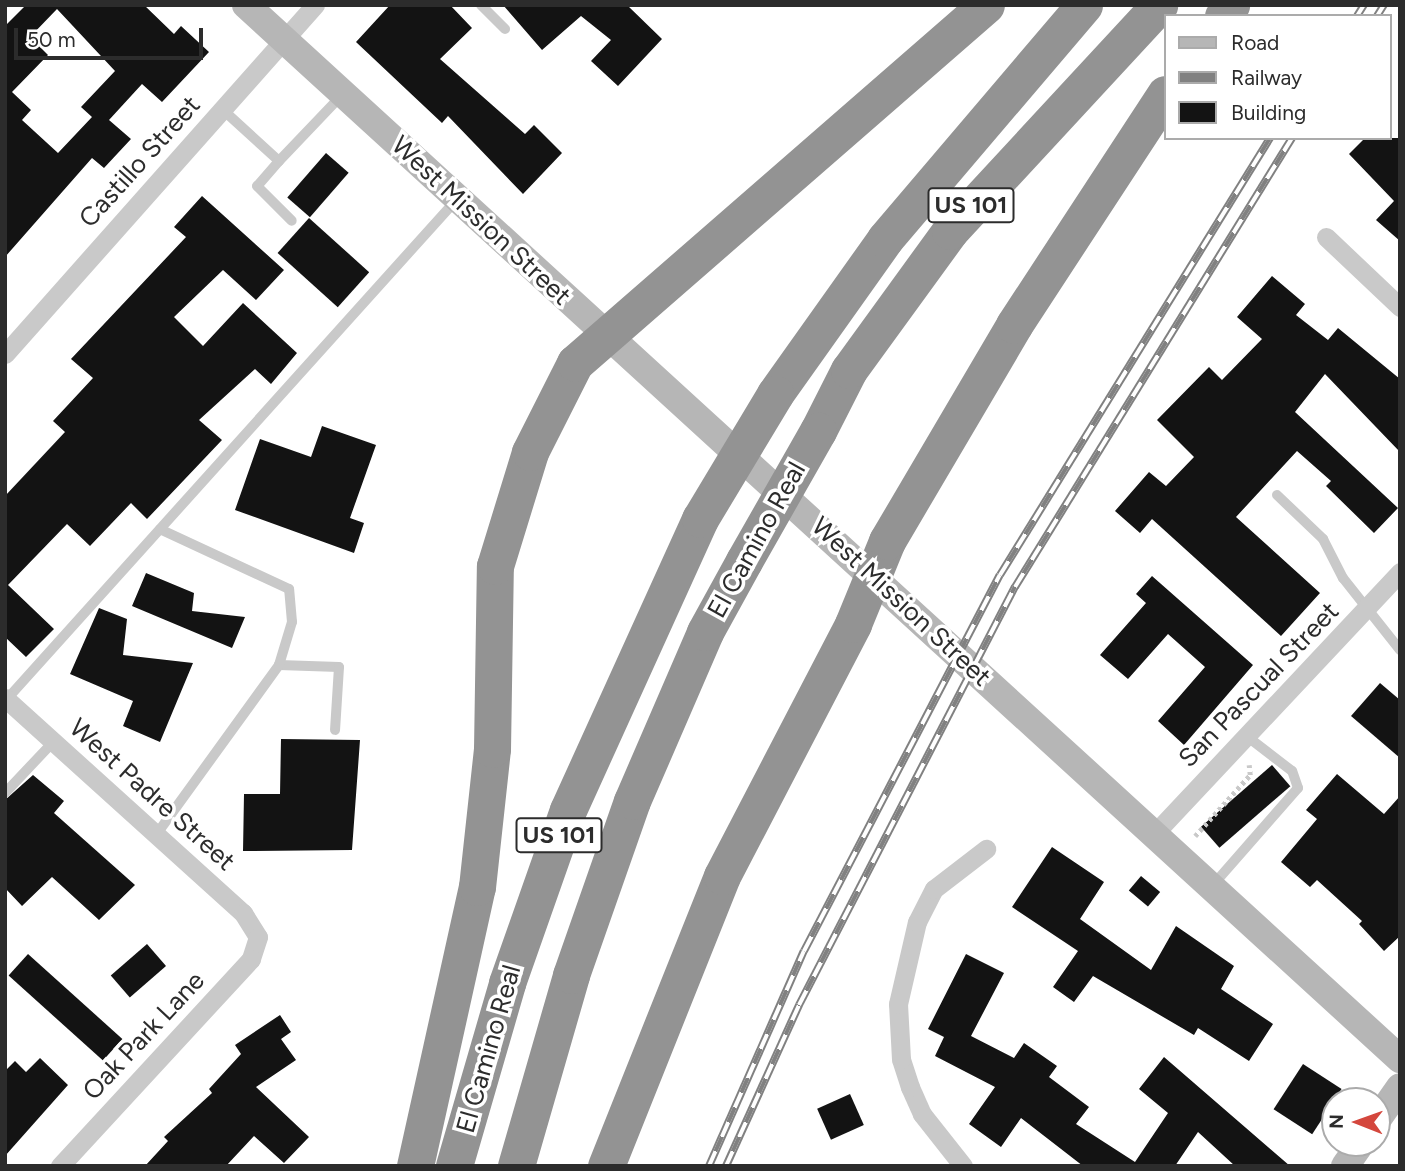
<!DOCTYPE html>
<style>
body{margin:0}
#map{position:relative;width:1405px;height:1171px;overflow:hidden;background:#fff;font-family:Figtree,sans-serif}
div>[style]{position:absolute}
[style*='--x']{left:calc(var(--x)*1px);top:calc(var(--y)*1px);width:calc(var(--w)*1px);rotate:calc(var(--a)*1deg)}
.building>*{inset:0;background:#131313;transform-origin:0 0}
.path>*{height:4.5px;margin-top:-2.25px;transform-origin:0;background:repeating-linear-gradient(90deg,#c9c9c9 0 3.5px,transparent 0 7px)}
.lane>*{height:10px;margin:-5px;padding:0 5px;transform-origin:5px;border-radius:5px;background:#c9c9c9}
.street>*{height:19px;margin:-9.5px;padding:0 9.5px;transform-origin:9.5px;border-radius:9.5px;background:#c9c9c9}
.secondary>*{height:28px;margin:-14px;padding:0 14px;transform-origin:14px;border-radius:14px;background:#b6b6b6}
.highway>*{height:37px;margin:-18.5px;padding:0 18.5px;transform-origin:18.5px;border-radius:18.5px;background:#939393}
.rail>*{height:8px;margin-top:-4px;transform-origin:0;background:repeating-linear-gradient(90deg,#fff 0 16px,#818181 0 32px);box-sizing:border-box;border-block:2px solid #818181}
.highway-bridge>*{height:37px;margin:-18.5px;padding:0 18.5px;transform-origin:18.5px;border-radius:18.5px;background:#939393}
span{translate:-50% -50%;white-space:nowrap;text-align:center;line-height:1.15;-webkit-text-stroke:7px #fff;paint-order:stroke}
.shield-label span{padding:2px 5px;background:#fff;border:2px solid;border-radius:5px;-webkit-text-stroke-width:0}
.shield-label{font-size:24px;color:#2c2c2c;font-weight:700}
.street-label{font-size:26px;color:#2c2c2c}
.frame{position:absolute;inset:0;border:7px solid #2c2c2c;pointer-events:none}
.legend{position:absolute;left:1164px;top:14px;width:228px;height:126px;box-sizing:border-box;background:#fff;border:2px solid #ababab;margin:0;padding:9px 12px;list-style:none;font-size:21px;color:#2c2c2c}
.legend li{display:flex;align-items:center;gap:14px;height:35px}
.legend b{width:35px;border:2px solid #ababab}
.north{position:absolute;left:1321px;top:1087px;width:70px;height:70px;box-sizing:border-box;background:#fff;border:2px solid #ababab;border-radius:50%;rotate:271deg;font-size:19px;font-weight:700;line-height:28px;text-align:center;color:#2c2c2c}
.north::after{content:'';display:block;margin:auto;width:24px;height:32px;background:#d4473d;clip-path:polygon(50% 0,100% 100%,50% 72%,0 100%)}
.scale{position:absolute;left:14px;top:28px;width:189px;height:32px;box-sizing:border-box;border:4px solid #2c2c2c;border-top:0;padding-left:9px;font-size:21px;line-height:24px;white-space:nowrap;color:#2c2c2c;-webkit-text-stroke:5px #fff;paint-order:stroke}
</style>
<div id="map">
<div class="building">
<i style="clip-path:polygon(evenodd,26px 5px,144px 5px,174px 34px,181px 26px,209px 52px,162px 102px,142px 84px,109px 120px,131px 139px,104px 168px,92px 158px,5px 257px,5px 26px,26px 5px,57px 9px,115px 71px,81px 107px,92px 117px,58px 153px,22px 120px,31px 110px,12px 92px,48px 55px,30px 37px,57px 9px)"></i>
<i style="clip-path:polygon(390px 5px,450px 5px,472px 28px,440px 59px,525px 134px,534px 125px,562px 153px,523px 194px,448px 116px,442px 123px,356px 42px)"></i>
<i style="clip-path:polygon(503px 5px,627px 5px,662px 39px,618px 86px,591px 61px,611px 40px,581px 16px,542px 50px)"></i>
<i style="clip-path:polygon(1365px 138px,1400px 138px,1400px 241px,1376px 220px,1394px 201px,1349px 154px)"></i>
<i style="left:326px;top:153px;width:30px;height:59px;rotate:41deg"></i>
<i style="clip-path:polygon(202px 196px,284px 270px,256px 300px,223px 270px,174px 317px,203px 346px,243px 303px,297px 353px,271px 384px,255px 369px,199px 420px,222px 440px,147px 519px,131px 503px,90px 546px,67px 524px,8px 585px,54px 629px,26px 657px,5px 637px,5px 496px,65px 432px,53px 421px,93px 378px,71px 359px,186px 237px,174px 227px)"></i>
<i style="left:309px;top:218px;width:81px;height:47px;rotate:42deg"></i>
<i style="clip-path:polygon(1272px 276px,1305px 304px,1296px 315px,1328px 340px,1338px 328px,1400px 379px,1400px 452px,1325px 374px,1295px 412px,1398px 508px,1374px 533px,1326px 486px,1331px 481px,1297px 451px,1236px 517px,1320px 593px,1281px 636px,1152px 519px,1140px 533px,1115px 511px,1149px 472px,1166px 486px,1194px 457px,1157px 420px,1209px 367px,1222px 380px,1262px 339px,1237px 317px)"></i>
<i style="clip-path:polygon(322px 426px,376px 445px,350px 518px,364px 523px,354px 553px,235px 510px,260px 439px,311px 457px)"></i>
<i style="clip-path:polygon(146px 573px,194px 593px,192px 611px,245px 617px,232px 648px,132px 606px)"></i>
<i style="clip-path:polygon(1152px 576px,1253px 665px,1184px 745px,1158px 721px,1205px 667px,1168px 634px,1128px 679px,1100px 655px,1146px 603px,1136px 594px)"></i>
<i style="clip-path:polygon(99px 608px,127px 619px,123px 655px,193px 663px,160px 742px,123px 726px,133px 701px,70px 674px)"></i>
<i style="clip-path:polygon(1380px 683px,1400px 700px,1400px 758px,1351px 716px)"></i>
<i style="clip-path:polygon(281px 739px,360px 740px,352px 850px,243px 851px,244px 794px,280px 794px)"></i>
<i style="left:1272px;top:765px;width:28px;height:94px;rotate:49deg"></i>
<i style="clip-path:polygon(1337px 774px,1384px 814px,1400px 796px,1400px 936px,1384px 951px,1359px 924px,1362px 921px,1317px 880px,1310px 887px,1281px 862px,1317px 819px,1306px 810px)"></i>
<i style="clip-path:polygon(33px 775px,64px 801px,54px 813px,135px 885px,99px 920px,52px 877px,22px 906px,5px 888px,5px 800px)"></i>
<i style="clip-path:polygon(1052px 847px,1104px 882px,1080px 919px,1151px 970px,1176px 926px,1234px 966px,1221px 989px,1273px 1024px,1249px 1061px,1198px 1028px,1194px 1035px,1093px 976px,1074px 1002px,1053px 987px,1078px 951px,1012px 907px)"></i>
<i style="left:1141px;top:876px;width:25px;height:19px;rotate:40deg"></i>
<i style="left:147px;top:944px;width:29px;height:48px;rotate:49deg"></i>
<i style="left:28px;top:954px;width:127px;height:29px;rotate:42deg"></i>
<i style="clip-path:polygon(966px 954px,1004px 973px,971px 1036px,1014px 1058px,1024px 1043px,1057px 1066px,1049px 1077px,1089px 1107px,1076px 1124px,1135px 1162px,1168px 1113px,1139px 1089px,1164px 1057px,1290px 1166px,1235px 1166px,1198px 1132px,1175px 1166px,1083px 1166px,1021px 1118px,1001px 1147px,969px 1124px,995px 1087px,935px 1056px,944px 1037px,928px 1029px)"></i>
<i style="clip-path:polygon(280px 1015px,291px 1032px,281px 1039px,296px 1060px,256px 1087px,309px 1137px,284px 1163px,254px 1136px,226px 1166px,145px 1166px,168px 1141px,164px 1137px,212px 1093px,209px 1089px,241px 1054px,235px 1045px)"></i>
<i style="clip-path:polygon(40px 1058px,68px 1085px,5px 1156px,5px 1071px,15px 1061px,26px 1072px)"></i>
<i style="left:1303px;top:1064px;width:46px;height:54px;rotate:33deg"></i>
<i style="left:850px;top:1094px;width:34px;height:36px;rotate:66deg"></i>
</div>
<div class="path">
<i style="--x:1195;--y:836;--w:82;--a:-48"></i>
<i style="--x:1250;--y:775;--w:10;--a:-96"></i>
</div>
<div class="lane">
<i style="--x:481;--y:5;--w:34;--a:45"></i>
<i style="--x:222;--y:109;--w:77;--a:42.4"></i>
<i style="--x:279;--y:161;--w:90;--a:-46.4"></i>
<i style="--x:279;--y:161;--w:33;--a:131"></i>
<i style="--x:257;--y:186;--w:49;--a:45"></i>
<i style="--x:1277;--y:495;--w:64;--a:43.7"></i>
<i style="--x:1323;--y:539;--w:44;--a:62.9"></i>
<i style="--x:1343;--y:578;--w:92;--a:51.6"></i>
<i style="--x:279;--y:665;--w:60;--a:1.9"></i>
<i style="--x:339;--y:667;--w:63;--a:93.6"></i>
<i style="--x:7;--y:699;--w:673;--a:-48.01"></i>
<i style="--x:5;--y:793;--w:70;--a:-46.7"></i>
<i style="--x:156;--y:835;--w:210;--a:-54.1"></i>
<i style="--x:279;--y:665;--w:45;--a:-73.2"></i>
<i style="--x:292;--y:622;--w:33;--a:-95"></i>
<i style="--x:289;--y:589;--w:142;--a:-155.1"></i>
<i style="--x:1213;--y:885;--w:129;--a:-48.8"></i>
<i style="--x:1298;--y:788;--w:18;--a:-109"></i>
<i style="--x:1292;--y:771;--w:59;--a:-142.5"></i>
</div>
<div class="street">
<i style="--x:1326;--y:237;--w:102;--a:43.4"></i>
<i style="--x:5;--y:354;--w:467;--a:-48.4"></i>
<i style="--x:5;--y:698;--w:321;--a:42.1"></i>
<i style="--x:243;--y:913;--w:28;--a:58"></i>
<i style="--x:258;--y:937;--w:23;--a:108"></i>
<i style="--x:251;--y:959;--w:282;--a:132.7"></i>
<i style="--x:1155;--y:833;--w:358;--a:-46.8"></i>
<i style="--x:963;--y:1166;--w:66;--a:-128.3"></i>
<i style="--x:922;--y:1114;--w:30;--a:-114"></i>
<i style="--x:910;--y:1087;--w:29;--a:-108"></i>
<i style="--x:901;--y:1059;--w:55;--a:-93.1"></i>
<i style="--x:898;--y:1004;--w:84;--a:-77"></i>
<i style="--x:917;--y:922;--w:37;--a:-63"></i>
<i style="--x:934;--y:889;--w:66;--a:-37.6"></i>
</div>
<div class="secondary">
<i style="--x:246;--y:5;--w:1563;--a:42.41"></i>
<i style="--x:1377;--y:1120;--w:40;--a:-55.1"></i>
<i style="--x:1345;--y:1166;--w:28;--a:-55"></i>
</div>
<div class="highway">
<i style="--x:1223;--y:16;--w:14;--a:-54"></i>
<i style="--x:775;--y:394;--w:190;--a:-54.6"></i>
<i style="--x:885;--y:239;--w:307;--a:-49.6"></i>
<i style="--x:818;--y:431;--w:68;--a:-63.1"></i>
<i style="--x:849;--y:370;--w:172;--a:-54"></i>
<i style="--x:950;--y:231;--w:308;--a:-47.2"></i>
<i style="--x:415;--y:1166;--w:286;--a:-77.5"></i>
<i style="--x:477;--y:887;--w:139;--a:-83.8"></i>
<i style="--x:492;--y:749;--w:183;--a:-89.1"></i>
<i style="--x:495;--y:566;--w:119;--a:-72.9"></i>
<i style="--x:530;--y:452;--w:100;--a:-63.2"></i>
<i style="--x:575;--y:363;--w:545;--a:-41.06"></i>
<i style="--x:454;--y:1166;--w:191;--a:-73.8"></i>
<i style="--x:507;--y:983;--w:183;--a:-70.6"></i>
<i style="--x:568;--y:810;--w:320;--a:-65.6"></i>
<i style="--x:516;--y:1166;--w:199;--a:-73.9"></i>
<i style="--x:571;--y:975;--w:184;--a:-70.7"></i>
<i style="--x:632;--y:801;--w:184;--a:-66.6"></i>
<i style="--x:705;--y:632;--w:81;--a:-61.2"></i>
<i style="--x:606;--y:1166;--w:312;--a:-68.2"></i>
<i style="--x:722;--y:876;--w:284;--a:-62.5"></i>
<i style="--x:853;--y:624;--w:90;--a:-67.7"></i>
<i style="--x:887;--y:541;--w:251;--a:-59.5"></i>
<i style="--x:1014;--y:325;--w:276;--a:-56.8"></i>
</div>
<div class="rail">
<i style="--x:1357;--y:16;--w:13;--a:-58"></i>
<i style="--x:1377;--y:16;--w:13;--a:-58"></i>
<i style="--x:709;--y:1166;--w:235;--a:-66.2"></i>
<i style="--x:804;--y:951;--w:424;--a:-62.5"></i>
<i style="--x:1000;--y:575;--w:514;--a:-58.29"></i>
<i style="--x:726;--y:1166;--w:177;--a:-65.6"></i>
<i style="--x:799;--y:1005;--w:471;--a:-62.7"></i>
<i style="--x:1015;--y:587;--w:528;--a:-58.33"></i>
</div>
<div class="highway-bridge">
<i style="--x:700;--y:519;--w:146;--a:-59"></i>
<i style="--x:744;--y:561;--w:150;--a:-60.4"></i>
</div>
<div class="shield-label">
<span style="left:971px;top:205px">US 101</span>
<span style="left:559px;top:835px">US 101</span>
</div>
<div class="street-label">
<span style="left:140px;top:162px;rotate:-48deg">Castillo Street</span>
<span style="left:481px;top:221px;rotate:43deg">West Mission Street</span>
<span style="left:757px;top:540px;rotate:-61deg">El Camino Real</span>
<span style="left:901px;top:602px;rotate:43deg">West Mission Street</span>
<span style="left:1259px;top:685px;rotate:-46deg">San Pascual Street</span>
<span style="left:152px;top:795px;rotate:42deg">West Padre Street</span>
<span style="left:144px;top:1036px;rotate:-47deg">Oak Park Lane</span>
<span style="left:489px;top:1049px;rotate:-74deg">El Camino Real</span>
</div>
<div class="frame"></div>
<ul class="legend">
<li><b style="height:9px;background:#b6b6b6"></b>Road</li>
<li><b style="height:9px;background:#818181"></b>Railway</li>
<li><b style="height:19px;background:#131313"></b>Building</li>
</ul>
<div class="north">N</div>
<div class="scale">50 m</div>
</div>
